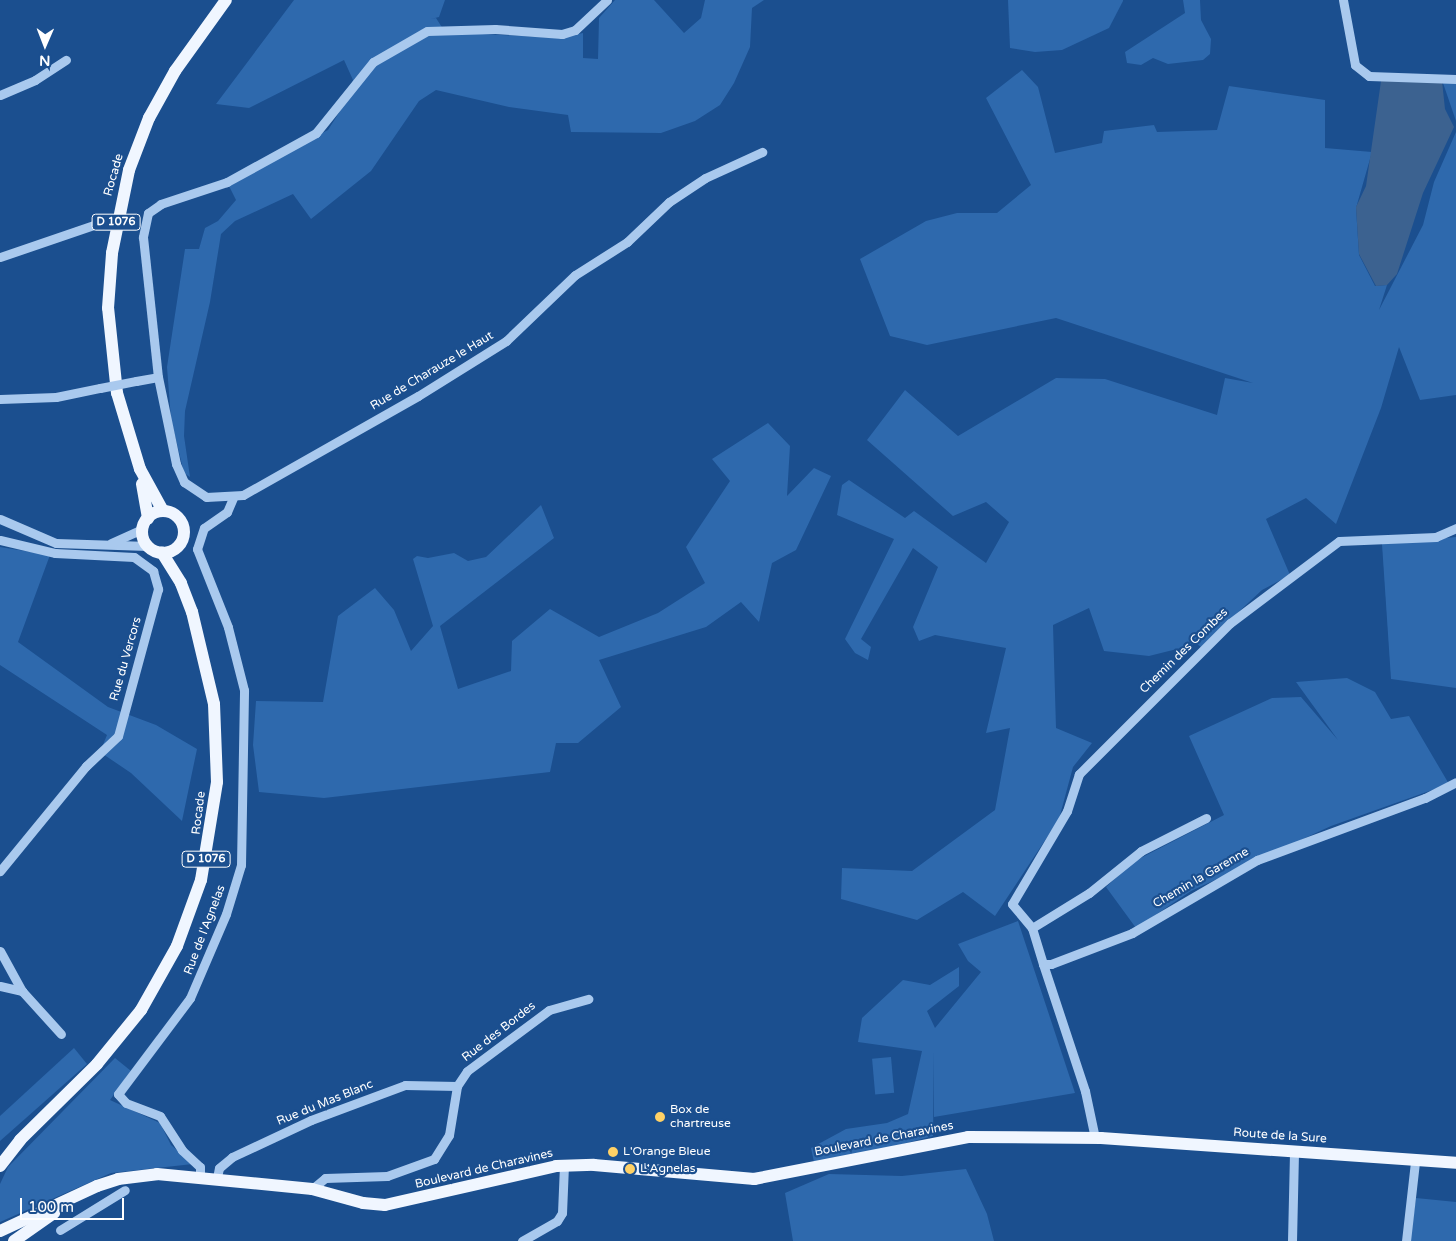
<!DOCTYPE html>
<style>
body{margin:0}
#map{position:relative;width:1456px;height:1241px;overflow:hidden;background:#1b4f8f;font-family:"Varela Round",sans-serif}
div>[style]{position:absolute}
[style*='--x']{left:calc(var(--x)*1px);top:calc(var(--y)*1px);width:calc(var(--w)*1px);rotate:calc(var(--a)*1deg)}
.green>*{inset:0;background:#2e69ad;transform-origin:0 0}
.water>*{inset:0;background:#3c6290}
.minor>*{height:9px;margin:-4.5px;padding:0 4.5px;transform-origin:4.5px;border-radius:4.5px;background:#a9c9ee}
.major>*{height:12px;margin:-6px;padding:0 6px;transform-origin:6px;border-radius:6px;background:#f0f6ff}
.major>.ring{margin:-6px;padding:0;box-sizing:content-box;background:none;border:12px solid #f0f6ff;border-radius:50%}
.minor-bridge>*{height:9px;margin:-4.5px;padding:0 4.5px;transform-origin:4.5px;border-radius:4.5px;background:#a9c9ee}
.dots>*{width:14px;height:14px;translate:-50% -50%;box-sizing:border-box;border:2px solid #1b4f8f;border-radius:50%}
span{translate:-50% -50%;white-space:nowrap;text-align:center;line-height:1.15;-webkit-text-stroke:4.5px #1b4f8f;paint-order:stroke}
.shield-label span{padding:1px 4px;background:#1b4f8f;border:1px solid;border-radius:4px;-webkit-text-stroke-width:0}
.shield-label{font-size:11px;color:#fff;font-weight:700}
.street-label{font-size:12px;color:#fff}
.poi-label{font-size:12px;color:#fff}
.left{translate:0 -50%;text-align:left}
.north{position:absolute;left:20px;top:20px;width:50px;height:50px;-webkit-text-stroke:4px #1b4f8f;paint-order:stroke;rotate:181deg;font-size:14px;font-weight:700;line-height:20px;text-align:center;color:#fff}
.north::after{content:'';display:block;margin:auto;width:18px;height:22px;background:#fff;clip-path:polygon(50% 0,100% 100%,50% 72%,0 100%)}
.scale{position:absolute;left:20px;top:1198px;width:104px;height:22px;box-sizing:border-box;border:2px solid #fff;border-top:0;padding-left:6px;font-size:15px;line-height:18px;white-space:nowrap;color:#fff;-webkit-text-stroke:4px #1b4f8f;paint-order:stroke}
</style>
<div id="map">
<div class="green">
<i style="clip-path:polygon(294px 0,445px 0,439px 17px,431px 19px,436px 18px,445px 32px,559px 38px,583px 33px,583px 58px,598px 59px,599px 18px,615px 0,654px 0,684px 33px,701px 18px,705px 0,764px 0,752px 8px,750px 47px,734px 83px,720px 105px,695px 121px,661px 133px,571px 132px,568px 115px,509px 107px,436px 90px,419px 101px,371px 171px,311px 219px,293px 194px,235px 221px,221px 234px,210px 302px,185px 411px,184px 436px,190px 477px,184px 473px,171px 419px,167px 367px,185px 249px,199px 249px,205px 228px,218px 221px,236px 200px,227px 182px,328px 130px,349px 97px,353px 80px,344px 60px,249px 108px,216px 104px)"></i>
<i style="clip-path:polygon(1008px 0,1123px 0,1123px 1px,1109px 28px,1062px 50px,1035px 52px,1010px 48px)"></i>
<i style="clip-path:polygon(1183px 0,1200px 0,1201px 20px,1211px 39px,1210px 54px,1203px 60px,1168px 64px,1153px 58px,1141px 65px,1127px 63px,1125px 52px,1185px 13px)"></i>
<i style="clip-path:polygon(1022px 70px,1038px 87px,1055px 153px,1102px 143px,1104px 131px,1154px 125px,1157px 132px,1217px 130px,1229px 86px,1325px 100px,1325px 148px,1372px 152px,1356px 208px,1359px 255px,1375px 286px,1387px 285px,1379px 310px,1423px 225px,1434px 182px,1456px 132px,1456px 395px,1420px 400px,1399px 347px,1381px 408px,1336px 524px,1306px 498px,1266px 519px,1290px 575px,1262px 590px,1201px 647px,1197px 644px,1149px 656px,1104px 651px,1089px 608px,1053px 625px,1056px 728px,1092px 743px,1073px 767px,1059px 819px,995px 916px,963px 892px,917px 920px,841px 899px,842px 868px,912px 871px,995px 810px,1010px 728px,986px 733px,1006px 648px,935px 635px,919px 641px,913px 627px,938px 567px,913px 548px,861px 639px,871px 647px,868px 660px,855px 653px,845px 639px,894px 539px,837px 515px,842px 485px,849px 480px,905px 518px,914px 511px,986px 563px,1009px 522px,986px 502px,953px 516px,867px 440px,905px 390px,958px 436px,1056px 378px,1105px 379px,1217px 415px,1225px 378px,1253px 383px,1056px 318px,927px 345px,890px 336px,860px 259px,926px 221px,957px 213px,997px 213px,1031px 185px,986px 98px)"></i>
<i style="clip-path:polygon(1456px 82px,1456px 121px,1443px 83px)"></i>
<i style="clip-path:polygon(768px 423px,790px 446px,787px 496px,814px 468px,831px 476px,796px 550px,772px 563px,759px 622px,741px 602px,706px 627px,599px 660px,621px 707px,578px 743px,556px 743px,550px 772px,324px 798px,259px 792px,253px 745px,256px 701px,323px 702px,338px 616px,375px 588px,394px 610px,411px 651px,433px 626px,413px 559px,417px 556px,428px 558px,454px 553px,468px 561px,486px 557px,541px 505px,554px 538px,440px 626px,458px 689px,511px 671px,512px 641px,550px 609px,599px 637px,658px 613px,705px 583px,686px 547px,730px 481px,712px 459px)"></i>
<i style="clip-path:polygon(1456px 537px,1456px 688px,1391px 679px,1382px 544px)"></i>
<i style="clip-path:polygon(0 547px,50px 555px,18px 642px,108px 707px,156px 725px,197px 749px,182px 821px,131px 773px,100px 752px,107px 735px,0 665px)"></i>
<i style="clip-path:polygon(1347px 678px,1375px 692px,1391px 719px,1409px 716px,1449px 784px,1331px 826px,1191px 891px,1136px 928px,1106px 887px,1133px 862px,1224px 815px,1189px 736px,1272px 698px,1301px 697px,1338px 740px,1296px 682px)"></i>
<i style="clip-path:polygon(1018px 921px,1075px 1093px,934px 1117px,934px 1051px,933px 1136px,815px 1167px,811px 1148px,846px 1129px,887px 1123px,908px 1114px,922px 1051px,858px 1042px,862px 1018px,903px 980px,930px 985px,959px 967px,959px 986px,927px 1011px,935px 1028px,981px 972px,968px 961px,958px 944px)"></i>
<i style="clip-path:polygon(74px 1048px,87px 1064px,0 1141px,0 1116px)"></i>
<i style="left:891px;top:1057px;width:36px;height:19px;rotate:85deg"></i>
<i style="clip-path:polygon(115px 1058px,131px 1071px,110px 1100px,160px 1123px,171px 1145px,193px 1164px,111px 1173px,0 1222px,0 1184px,8px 1167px)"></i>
<i style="clip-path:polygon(966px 1169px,987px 1214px,994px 1241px,793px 1241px,785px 1193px,829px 1174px,902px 1176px)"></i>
<i style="clip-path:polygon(1416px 1198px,1456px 1202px,1456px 1241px,1410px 1241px)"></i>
</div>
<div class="water">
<i style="clip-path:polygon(1381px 81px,1442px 81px,1445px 109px,1454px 127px,1423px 193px,1397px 274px,1387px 285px,1376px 286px,1359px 254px,1356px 207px,1366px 186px)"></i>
</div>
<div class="minor">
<i style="--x:607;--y:0;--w:44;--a:136.8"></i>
<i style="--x:575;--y:30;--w:14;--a:163"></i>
<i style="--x:562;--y:34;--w:67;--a:-175.7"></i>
<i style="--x:495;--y:29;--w:68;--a:178.3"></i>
<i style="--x:427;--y:31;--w:62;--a:150.1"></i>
<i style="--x:373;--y:62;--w:91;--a:128.8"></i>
<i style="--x:316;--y:133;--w:102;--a:151.2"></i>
<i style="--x:227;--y:182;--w:70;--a:161.6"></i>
<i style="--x:161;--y:204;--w:16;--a:145"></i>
<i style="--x:148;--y:213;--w:25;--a:102"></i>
<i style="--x:143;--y:237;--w:141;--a:83.9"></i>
<i style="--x:158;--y:377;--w:89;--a:78.3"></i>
<i style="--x:176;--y:464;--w:20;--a:66"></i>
<i style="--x:184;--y:482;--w:27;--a:34"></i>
<i style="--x:206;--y:497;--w:37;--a:-3"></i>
<i style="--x:243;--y:495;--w:201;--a:-29.5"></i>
<i style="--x:418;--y:396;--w:104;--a:-32"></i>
<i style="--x:506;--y:341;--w:95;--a:-43.7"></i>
<i style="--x:575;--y:275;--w:62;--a:-32.4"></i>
<i style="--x:627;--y:242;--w:58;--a:-43.6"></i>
<i style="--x:669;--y:202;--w:43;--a:-33.7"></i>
<i style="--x:705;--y:178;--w:63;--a:-24.5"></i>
<i style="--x:1343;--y:0;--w:66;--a:79.5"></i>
<i style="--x:1355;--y:65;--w:18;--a:38"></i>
<i style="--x:1369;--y:76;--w:87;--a:2"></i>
<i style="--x:0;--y:95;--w:38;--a:-23"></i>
<i style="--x:35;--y:80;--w:37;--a:-33"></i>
<i style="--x:0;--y:257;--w:99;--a:-18.8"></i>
<i style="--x:136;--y:381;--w:22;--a:-10"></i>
<i style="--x:0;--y:399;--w:56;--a:-2"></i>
<i style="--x:56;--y:397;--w:45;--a:-11.6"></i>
<i style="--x:0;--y:519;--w:61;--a:23.2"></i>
<i style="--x:56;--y:543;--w:92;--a:1.9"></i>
<i style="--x:1456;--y:528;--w:22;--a:156"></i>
<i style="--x:1436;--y:537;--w:97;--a:177.6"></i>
<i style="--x:1339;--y:541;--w:136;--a:143"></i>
<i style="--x:1230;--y:623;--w:214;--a:135"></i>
<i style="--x:1079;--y:774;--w:39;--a:108"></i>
<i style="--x:1067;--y:811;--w:108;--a:120.6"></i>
<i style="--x:1012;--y:904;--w:31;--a:50"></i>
<i style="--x:1032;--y:928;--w:38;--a:73"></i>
<i style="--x:1043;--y:964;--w:8;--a:0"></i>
<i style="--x:1051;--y:964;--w:87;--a:-20.9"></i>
<i style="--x:1132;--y:933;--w:145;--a:-30.3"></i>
<i style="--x:1257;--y:860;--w:179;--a:-20.3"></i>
<i style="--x:1425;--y:798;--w:35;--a:-27"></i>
<i style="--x:0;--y:540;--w:57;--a:13.3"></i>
<i style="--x:55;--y:553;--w:79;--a:2.9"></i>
<i style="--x:134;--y:557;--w:24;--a:36"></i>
<i style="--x:153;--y:571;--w:19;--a:74"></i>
<i style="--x:158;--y:589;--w:152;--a:105.2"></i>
<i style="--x:118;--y:736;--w:44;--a:136.8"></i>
<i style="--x:86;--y:766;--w:136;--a:129.3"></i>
<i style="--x:111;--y:543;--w:34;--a:-24"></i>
<i style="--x:1032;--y:928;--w:67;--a:-31.6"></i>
<i style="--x:1089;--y:893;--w:67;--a:-38.9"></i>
<i style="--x:1141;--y:851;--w:73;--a:-26.9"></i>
<i style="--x:0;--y:951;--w:46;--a:61.2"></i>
<i style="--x:22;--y:991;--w:58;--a:47.8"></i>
<i style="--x:1043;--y:964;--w:134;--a:71.7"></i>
<i style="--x:1085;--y:1091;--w:48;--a:78"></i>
<i style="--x:0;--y:986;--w:23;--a:13"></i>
<i style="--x:200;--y:1176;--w:9;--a:-90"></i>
<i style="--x:200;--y:1167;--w:25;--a:-137"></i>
<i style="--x:182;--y:1150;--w:40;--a:-122.9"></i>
<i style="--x:160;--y:1116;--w:36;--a:-159"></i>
<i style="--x:126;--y:1103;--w:12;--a:-132"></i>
<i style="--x:118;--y:1094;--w:120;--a:-53.1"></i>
<i style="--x:190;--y:998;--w:91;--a:-66.8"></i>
<i style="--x:226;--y:914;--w:51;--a:-73"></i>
<i style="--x:241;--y:865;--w:175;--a:-89"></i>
<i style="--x:244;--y:690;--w:65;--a:-104.3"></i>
<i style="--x:228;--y:627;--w:84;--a:-111.7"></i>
<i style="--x:197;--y:549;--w:22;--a:-72"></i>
<i style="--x:204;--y:528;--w:28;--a:-35"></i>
<i style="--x:227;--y:512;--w:15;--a:-67"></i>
<i style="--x:217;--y:1178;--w:10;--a:-79"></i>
<i style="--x:219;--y:1168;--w:17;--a:-40"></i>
<i style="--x:232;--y:1157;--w:87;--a:-25.1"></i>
<i style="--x:311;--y:1120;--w:100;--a:-20.4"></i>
<i style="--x:405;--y:1085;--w:52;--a:1.1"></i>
<i style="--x:312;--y:1189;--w:17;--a:-40"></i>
<i style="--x:325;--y:1178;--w:62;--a:-1.8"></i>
<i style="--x:387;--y:1176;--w:50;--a:-19.9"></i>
<i style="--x:434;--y:1159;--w:28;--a:-58"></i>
<i style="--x:449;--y:1135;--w:50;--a:-80.7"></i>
<i style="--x:457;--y:1086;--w:18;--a:-56"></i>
<i style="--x:467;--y:1071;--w:102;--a:-36.6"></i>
<i style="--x:549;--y:1010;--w:41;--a:-15.8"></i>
<i style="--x:60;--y:1230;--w:76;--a:-31.6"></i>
<i style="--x:522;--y:1241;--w:40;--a:-29.7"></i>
<i style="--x:557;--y:1221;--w:9;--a:-58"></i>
<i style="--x:562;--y:1213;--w:47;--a:-87.6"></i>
<i style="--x:1292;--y:1241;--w:90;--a:-88.7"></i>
<i style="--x:1406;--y:1241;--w:80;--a:-83.5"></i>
</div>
<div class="major">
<i style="--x:142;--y:484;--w:35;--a:80"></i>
<i class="ring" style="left:142px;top:511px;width:30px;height:30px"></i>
<i style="--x:163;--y:511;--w:48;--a:-118.7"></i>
<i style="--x:140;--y:469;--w:79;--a:-106.8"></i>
<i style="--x:117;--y:393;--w:85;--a:-96"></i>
<i style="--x:108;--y:308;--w:55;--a:-85.8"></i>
<i style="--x:112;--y:253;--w:85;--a:-78.4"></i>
<i style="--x:129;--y:170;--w:56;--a:-69"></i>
<i style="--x:149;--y:118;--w:54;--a:-61"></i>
<i style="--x:175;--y:71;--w:87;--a:-54.3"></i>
<i style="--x:0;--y:1166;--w:33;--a:-52"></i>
<i style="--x:20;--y:1140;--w:108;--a:-44.6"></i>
<i style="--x:97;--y:1064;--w:70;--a:-50.8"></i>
<i style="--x:141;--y:1010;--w:73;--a:-60.6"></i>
<i style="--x:177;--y:946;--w:70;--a:-70"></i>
<i style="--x:201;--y:880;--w:99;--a:-80.7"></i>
<i style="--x:217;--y:782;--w:78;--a:-92.2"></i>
<i style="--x:214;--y:704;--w:95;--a:-103.4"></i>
<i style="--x:192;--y:612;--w:31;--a:-111"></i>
<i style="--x:181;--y:583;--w:36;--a:-122"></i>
<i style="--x:0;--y:1231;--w:107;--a:-24.9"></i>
<i style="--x:97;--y:1186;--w:22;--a:-18"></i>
<i style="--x:118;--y:1179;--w:39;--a:-7"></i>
<i style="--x:157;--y:1174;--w:156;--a:5.5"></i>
<i style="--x:312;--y:1189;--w:53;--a:15.4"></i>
<i style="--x:363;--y:1203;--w:22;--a:5"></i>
<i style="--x:385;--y:1205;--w:175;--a:-12.8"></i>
<i style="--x:556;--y:1166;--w:38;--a:-2"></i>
<i style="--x:594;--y:1165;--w:161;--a:5"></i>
<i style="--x:754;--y:1179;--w:218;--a:-11.1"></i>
<i style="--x:968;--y:1137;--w:133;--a:0.4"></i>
<i style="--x:1101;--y:1138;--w:356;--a:4"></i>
<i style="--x:14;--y:1241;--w:49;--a:-35"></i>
</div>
<div class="minor-bridge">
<i style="--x:100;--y:388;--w:37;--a:-11"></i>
</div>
<div class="dots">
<i style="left:660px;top:1117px;background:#ffd166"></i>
<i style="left:613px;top:1152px;background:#ffd166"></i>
<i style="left:630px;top:1169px;background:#ffd166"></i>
</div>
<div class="shield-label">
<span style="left:116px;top:222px">D 1076</span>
<span style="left:206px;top:859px">D 1076</span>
</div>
<div class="street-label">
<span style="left:114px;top:175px;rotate:-74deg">Rocade</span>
<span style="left:432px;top:371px;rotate:-31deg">Rue de Charauze le Haut</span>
<span style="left:1184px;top:651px;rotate:-44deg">Chemin des Combes</span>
<span style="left:126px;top:659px;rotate:-74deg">Rue du Vercors</span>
<span style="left:199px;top:813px;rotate:-83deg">Rocade</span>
<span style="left:1201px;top:878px;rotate:-30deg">Chemin la Garenne</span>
<span style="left:205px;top:930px;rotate:-69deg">Rue de l'Agnelas</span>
<span style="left:499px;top:1032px;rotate:-38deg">Rue des Bordes</span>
<span style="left:325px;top:1103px;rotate:-22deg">Rue du Mas Blanc</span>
<span style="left:1280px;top:1136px;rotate:4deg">Route de la Sure</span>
<span style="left:884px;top:1139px;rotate:-11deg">Boulevard de Charavines</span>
<span style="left:484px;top:1169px;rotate:-13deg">Boulevard de Charavines</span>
</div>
<div class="poi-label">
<span class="left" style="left:670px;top:1117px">Box de<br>chartreuse</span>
<span class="left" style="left:623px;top:1152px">L'Orange Bleue</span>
<span class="left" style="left:640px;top:1169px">L'Agnelas</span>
</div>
<div class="north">N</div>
<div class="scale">100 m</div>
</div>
